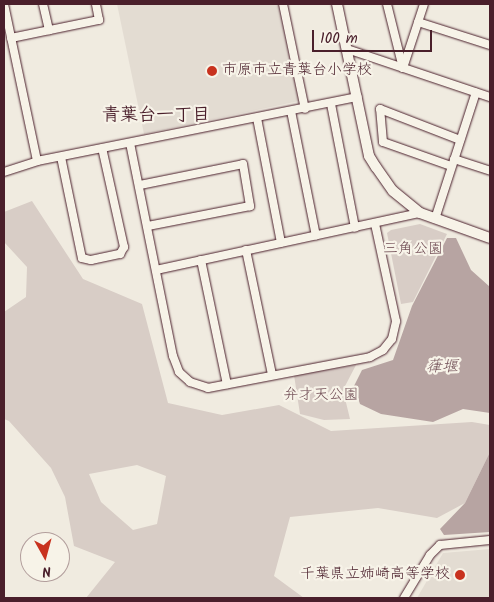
<!DOCTYPE html>
<meta charset="utf-8">
<style>
body{margin:0}
#map{position:relative;width:494px;height:602px;overflow:hidden;background:#f0ebe0;font-family:Kalam,"Klee One",sans-serif}
div>[style]{position:absolute}
[style*='--x']{left:calc(var(--x)*1px);top:calc(var(--y)*1px);width:calc(var(--w)*1px);rotate:calc(var(--a)*1deg)}
.built>*{inset:0;background:#e3dcd2}
.green>*{inset:0;background:#d8cdc6}
.water>*{inset:0;background:#b7a4a2}
.roads{filter:drop-shadow(0 0 1px #4a1f2b) drop-shadow(0 0 1px #4a1f2b)}
.minor>*{height:8px;margin:-4px;padding:0 4px;transform-origin:4px;border-radius:4px;background:#f7f3e8}
.tertiary>*{height:10px;margin:-5px;padding:0 5px;transform-origin:5px;border-radius:5px;background:#f7f3e8}
.dots>*{width:14px;height:14px;translate:-50% -50%;box-sizing:border-box;border:2px solid #f7f3e8;border-radius:50%}
span{translate:-50% -50%;white-space:nowrap;text-align:center;line-height:1.15;-webkit-text-stroke:4.5px #f7f3e8;paint-order:stroke}
.poi-label{font-size:15px;color:#4a1f2b}
.left{translate:0 -50%;text-align:left}
.right{translate:-100% -50%;text-align:right}
.park-label{font-size:15px;color:#6e4a52}
.water-label{font-size:16px;color:#704e55;font-style:italic}
.quarter-label{font-size:18px;color:#4a1f2b;font-weight:700}
.frame{position:absolute;inset:0;border:5px solid #4a1f2b;pointer-events:none}
.north{position:absolute;left:20px;top:532px;width:50px;height:50px;box-sizing:border-box;background:#f7f3e8;border:1px solid #b29e9c;border-radius:50%;rotate:173deg;font-size:14px;font-weight:700;line-height:20px;text-align:center;color:#4a1f2b}
.north::after{content:'';display:block;margin:auto;width:18px;height:22px;background:#c8321e;clip-path:polygon(50% 0,100% 100%,50% 72%,0 100%)}
.scale{position:absolute;left:312px;top:30px;width:120px;height:22px;box-sizing:border-box;border:2px solid #4a1f2b;border-top:0;padding-left:6px;font-size:15px;line-height:18px;white-space:nowrap;color:#4a1f2b;-webkit-text-stroke:4px #f7f3e8;paint-order:stroke}
</style>
<div id="map">
<div class="built">
<i style="clip-path:polygon(117px 4px,279px 4px,299px 101px,144px 134px)"></i>
<i style="clip-path:polygon(490px 549px,490px 598px,417px 598px,443px 553px)"></i>
</div>
<div class="green">
<i style="clip-path:polygon(evenodd,32px 201px,83px 279px,142px 304px,168px 403px,222px 415px,279px 405px,331px 431px,472px 422px,490px 425px,490px 452px,465px 503px,437px 518px,378px 508px,290px 517px,274px 576px,304px 598px,86px 598px,115px 562px,74px 546px,65px 497px,51px 468px,9px 421px,4px 419px,4px 312px,26px 297px,27px 267px,4px 242px,4px 212px,32px 201px,137px 465px,166px 476px,157px 524px,133px 530px,101px 502px,89px 474px,137px 465px)"></i>
<i style="clip-path:polygon(420px 224px,447px 234px,413px 302px,401px 304px,387px 233px,391px 230px)"></i>
<i style="clip-path:polygon(356px 365px,343px 390px,350px 419px,324px 420px,300px 414px,294px 375px)"></i>
</div>
<div class="water">
<i style="clip-path:polygon(447px 238px,456px 238px,471px 270px,490px 287px,490px 413px,463px 409px,433px 422px,381px 414px,360px 404px,354px 386px,362px 370px,393px 360px,412px 306px)"></i>
<i style="clip-path:polygon(490px 452px,490px 532px,444px 535px,440px 529px,465px 503px)"></i>
</div>
<div class="roads">
<div class="minor">
<i style="--x:4;--y:4;--w:160;--a:78.1"></i>
<i style="--x:43;--y:4;--w:27;--a:77"></i>
<i style="--x:283;--y:4;--w:107;--a:78.2"></i>
<i style="--x:387;--y:4;--w:66;--a:76"></i>
<i style="--x:418;--y:22;--w:76;--a:17.7"></i>
<i style="--x:11;--y:38;--w:90;--a:-11.6"></i>
<i style="--x:99;--y:20;--w:16;--a:-101"></i>
<i style="--x:347;--y:49;--w:151;--a:18.6"></i>
<i style="--x:403;--y:68;--w:67;--a:-71.8"></i>
<i style="--x:331;--y:104;--w:126;--a:79"></i>
<i style="--x:291;--y:111;--w:127;--a:78.7"></i>
<i style="--x:257;--y:118;--w:127;--a:79.1"></i>
<i style="--x:130;--y:143;--w:217;--a:78.6"></i>
<i style="--x:173;--y:356;--w:17;--a:69"></i>
<i style="--x:179;--y:372;--w:15;--a:42"></i>
<i style="--x:190;--y:382;--w:19;--a:18"></i>
<i style="--x:208;--y:388;--w:165;--a:-10.8"></i>
<i style="--x:370;--y:357;--w:15;--a:-28"></i>
<i style="--x:383;--y:350;--w:14;--a:-51"></i>
<i style="--x:392;--y:339;--w:18;--a:-77"></i>
<i style="--x:396;--y:321;--w:99;--a:-102.2"></i>
<i style="--x:61;--y:157;--w:103;--a:78.3"></i>
<i style="--x:82;--y:258;--w:9;--a:13"></i>
<i style="--x:91;--y:260;--w:30;--a:-12"></i>
<i style="--x:120;--y:254;--w:8;--a:-60"></i>
<i style="--x:124;--y:247;--w:101;--a:-102.5"></i>
<i style="--x:454;--y:159;--w:38;--a:18"></i>
<i style="--x:451;--y:166;--w:72;--a:-160.6"></i>
<i style="--x:383;--y:142;--w:33;--a:-95"></i>
<i style="--x:380;--y:109;--w:86;--a:21.2"></i>
<i style="--x:4;--y:172;--w:35;--a:-18"></i>
<i style="--x:37;--y:161;--w:327;--a:-11.3"></i>
<i style="--x:140;--y:185;--w:105;--a:-11.5"></i>
<i style="--x:243;--y:164;--w:43;--a:80.5"></i>
<i style="--x:250;--y:206;--w:104;--a:168.9"></i>
<i style="--x:435;--y:219;--w:133;--a:-72.1"></i>
<i style="--x:246;--y:250;--w:127;--a:78.2"></i>
<i style="--x:201;--y:260;--w:127;--a:78.2"></i>
<i style="--x:156;--y:270;--w:270;--a:-12.2"></i>
<i style="--x:404;--y:598;--w:50;--a:-58.8"></i>
<i style="--x:430;--y:555;--w:14;--a:-45"></i>
<i style="--x:440;--y:545;--w:50;--a:-5.7"></i>
</div>
<div class="tertiary">
<i style="--x:337;--y:4;--w:155;--a:78.1"></i>
<i style="--x:369;--y:156;--w:13;--a:58"></i>
<i style="--x:376;--y:167;--w:29;--a:55"></i>
<i style="--x:393;--y:191;--w:35;--a:39"></i>
<i style="--x:420;--y:213;--w:74;--a:19.7"></i>
</div>
</div>
<div class="dots">
<i style="left:212px;top:71px;background:#c8321e"></i>
<i style="left:460px;top:575px;background:#c8321e"></i>
</div>
<div class="poi-label">
<span class="left" style="left:222px;top:71px">市原市立青葉台小学校</span>
<span class="right" style="left:450px;top:575px">千葉県立姉崎高等学校</span>
</div>
<div class="park-label">
<span style="left:413px;top:250px">三角公園</span>
<span style="left:321px;top:396px">弁才天公園</span>
</div>
<div class="water-label">
<span style="left:442px;top:367px">葎堰</span>
</div>
<div class="quarter-label">
<span style="left:156px;top:116px">青葉台一丁目</span>
</div>
<div class="frame"></div>
<div class="north">N</div>
<div class="scale">100 m</div>
</div>
